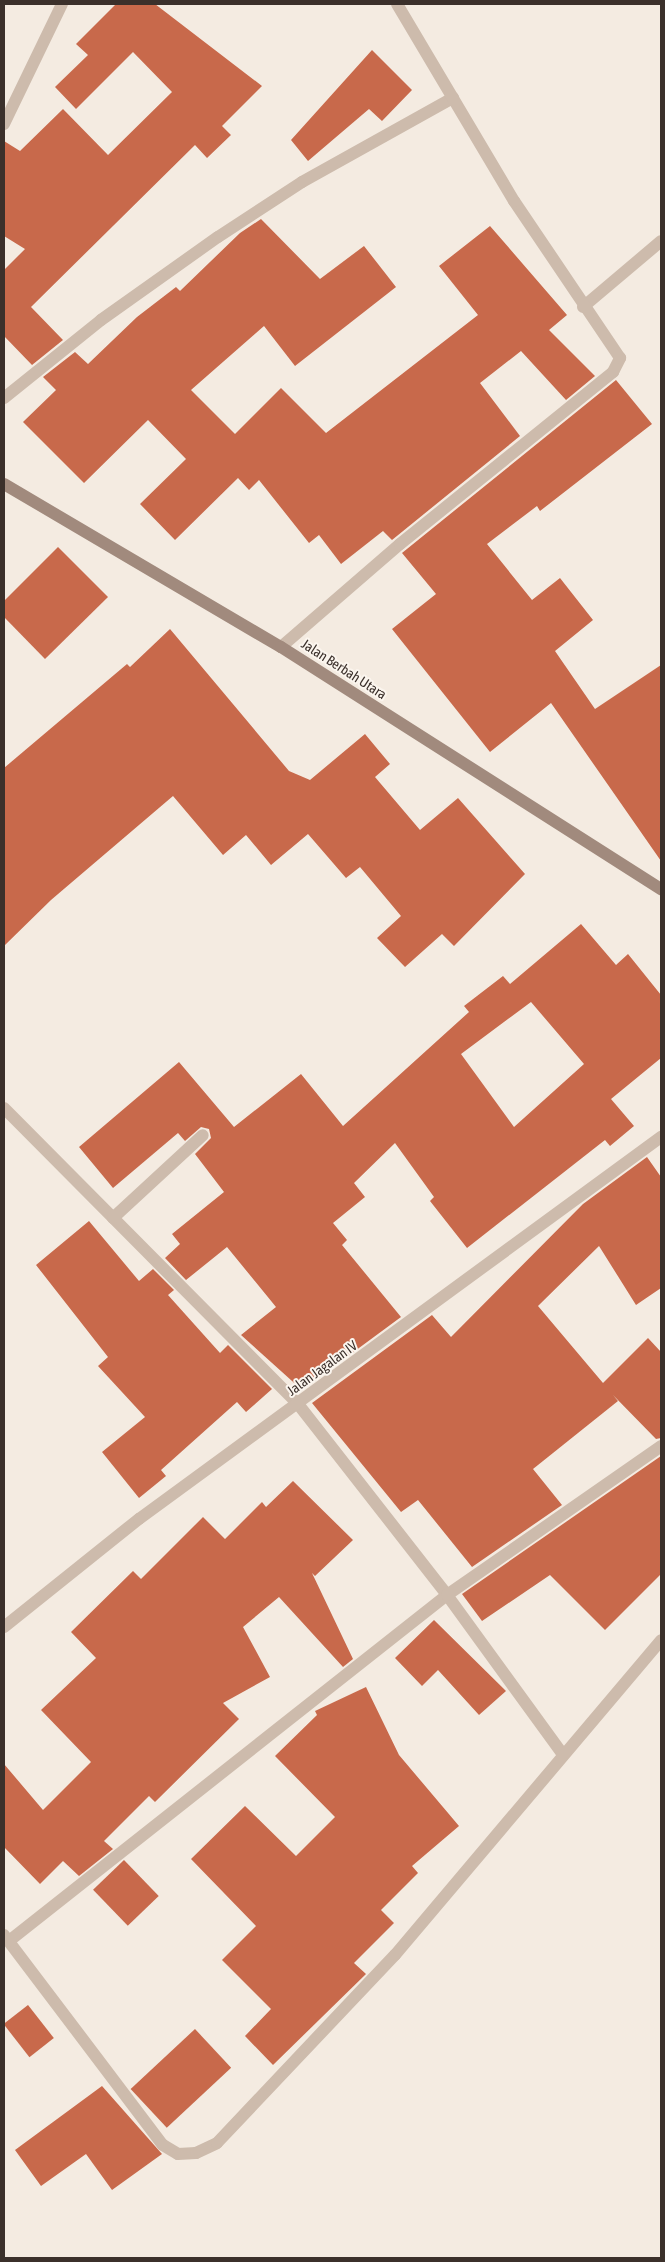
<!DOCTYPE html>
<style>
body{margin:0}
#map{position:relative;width:665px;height:2262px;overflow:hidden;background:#f4ebe1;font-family:"Asap Condensed",sans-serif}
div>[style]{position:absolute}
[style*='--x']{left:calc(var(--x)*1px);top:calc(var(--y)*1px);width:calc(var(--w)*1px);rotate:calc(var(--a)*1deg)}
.building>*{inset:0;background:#c8694b;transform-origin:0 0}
.minor>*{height:12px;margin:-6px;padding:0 6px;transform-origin:6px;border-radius:6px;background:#cdbbac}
.secondary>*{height:12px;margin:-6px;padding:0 6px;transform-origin:6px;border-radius:6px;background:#a18a7d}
span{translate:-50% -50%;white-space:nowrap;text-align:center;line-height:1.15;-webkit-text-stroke:4px #fbf5ee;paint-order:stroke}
.street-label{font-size:14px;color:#3b302b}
.frame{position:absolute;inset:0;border:5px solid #3b302b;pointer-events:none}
</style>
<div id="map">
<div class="building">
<i style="clip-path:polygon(116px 4px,155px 4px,262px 86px,222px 126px,231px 135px,207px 158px,195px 145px,31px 307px,63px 340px,32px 365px,4px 336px,4px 270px,25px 249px,4px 236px,4px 141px,20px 151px,63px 109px,108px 155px,172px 92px,133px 52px,76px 109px,55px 87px,88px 55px,76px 44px)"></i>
<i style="clip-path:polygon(372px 50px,412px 90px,382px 121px,369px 109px,308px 161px,291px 140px)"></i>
<i style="clip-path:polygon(261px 219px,320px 279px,364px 246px,396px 287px,295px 366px,264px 326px,191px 390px,235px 434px,281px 388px,326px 433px,478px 315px,439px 266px,490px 226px,567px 315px,549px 330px,595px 376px,566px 400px,521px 351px,480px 383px,520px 436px,392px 540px,383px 531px,341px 564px,319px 535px,309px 543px,259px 480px,249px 490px,238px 478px,175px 540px,140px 504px,186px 459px,148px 420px,84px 483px,23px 422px,56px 390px,43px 377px,75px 352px,88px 364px,137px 317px,176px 287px,180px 291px,240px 233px)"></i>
<i style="clip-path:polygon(616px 380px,652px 424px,540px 511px,537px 506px,487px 544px,532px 600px,560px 578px,593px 620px,555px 651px,595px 709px,661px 665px,661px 861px,551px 703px,490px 752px,392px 629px,436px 594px,402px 553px)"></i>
<i style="clip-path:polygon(58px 547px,108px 597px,45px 659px,4px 617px,4px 601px)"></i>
<i style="clip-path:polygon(170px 629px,289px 771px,310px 780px,365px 734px,390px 764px,375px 777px,420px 830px,458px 798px,525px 874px,454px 946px,442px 934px,405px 967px,377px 938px,401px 916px,360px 867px,346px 878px,308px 834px,271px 865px,246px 835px,223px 855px,173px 796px,51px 900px,4px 946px,4px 768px,127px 664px,130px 667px)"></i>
<i style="clip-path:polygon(evenodd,581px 924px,616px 965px,628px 954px,661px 995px,661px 1058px,611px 1099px,634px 1126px,610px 1146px,605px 1140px,467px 1248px,430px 1201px,434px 1197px,395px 1143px,354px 1183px,365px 1197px,333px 1223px,347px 1240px,342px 1245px,401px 1317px,302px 1390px,241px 1335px,276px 1307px,227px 1247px,186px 1280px,165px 1258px,180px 1244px,172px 1234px,224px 1192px,195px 1154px,211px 1138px,209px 1129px,201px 1127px,185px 1141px,178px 1133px,113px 1188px,79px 1147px,179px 1062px,234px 1127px,301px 1074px,343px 1126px,469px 1012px,464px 1006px,503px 976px,510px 984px,581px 924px,531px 1002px,584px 1064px,514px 1127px,461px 1054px,531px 1002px)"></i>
<i style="clip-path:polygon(647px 1157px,661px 1177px,661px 1288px,636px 1305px,599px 1246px,538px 1306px,603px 1383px,648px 1338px,661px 1352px,661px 1438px,656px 1439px,613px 1395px,618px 1401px,533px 1469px,562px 1505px,472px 1567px,418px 1500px,401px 1512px,312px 1403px,432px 1315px,451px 1337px,583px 1204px)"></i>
<i style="clip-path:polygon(89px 1221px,139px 1281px,153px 1269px,174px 1290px,168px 1295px,220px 1353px,228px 1345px,272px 1389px,246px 1412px,237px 1402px,161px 1470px,166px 1476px,139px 1498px,102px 1452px,145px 1417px,98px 1366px,108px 1357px,36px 1265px)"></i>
<i style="clip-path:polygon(661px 1456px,661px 1574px,605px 1630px,550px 1575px,482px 1621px,462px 1594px)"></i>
<i style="clip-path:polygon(293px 1481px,353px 1540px,315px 1576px,312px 1573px,353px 1659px,343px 1667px,279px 1597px,243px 1627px,270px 1677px,223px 1703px,239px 1719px,155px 1802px,149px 1796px,104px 1841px,113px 1849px,79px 1876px,63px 1861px,40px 1884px,4px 1847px,4px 1764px,43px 1810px,91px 1762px,41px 1710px,96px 1658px,71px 1632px,133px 1571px,141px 1579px,203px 1517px,225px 1539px,262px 1502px,266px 1507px)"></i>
<i style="clip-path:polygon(434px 1620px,506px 1691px,479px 1715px,438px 1670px,422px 1686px,395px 1658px)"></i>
<i style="clip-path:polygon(366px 1687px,399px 1755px,459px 1826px,412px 1866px,418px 1873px,381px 1910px,394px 1923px,354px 1963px,366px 1974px,273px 2065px,245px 2036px,271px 2009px,222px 1960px,256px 1926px,191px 1859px,245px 1806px,296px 1856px,335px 1817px,275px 1756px,317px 1715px,315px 1711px)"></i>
<i style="left:124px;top:1860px;width:50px;height:43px;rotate:46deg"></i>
<i style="left:28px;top:2005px;width:42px;height:31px;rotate:52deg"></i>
<i style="left:195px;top:2029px;width:53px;height:88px;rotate:47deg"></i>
<i style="clip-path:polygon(102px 2086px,162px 2154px,112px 2190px,86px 2154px,41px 2186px,15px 2150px)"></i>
</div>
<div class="minor">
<i style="--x:4;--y:124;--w:133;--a:-64.2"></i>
<i style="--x:583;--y:307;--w:102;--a:-40.2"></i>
<i style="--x:4;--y:398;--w:124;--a:-38.8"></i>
<i style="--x:101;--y:320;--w:143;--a:-35.4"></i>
<i style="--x:218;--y:237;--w:100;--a:-33.2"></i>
<i style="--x:302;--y:182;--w:173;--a:-29.1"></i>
<i style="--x:281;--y:647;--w:157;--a:-40.9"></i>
<i style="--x:400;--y:544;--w:274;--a:-38.9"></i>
<i style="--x:613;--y:372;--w:16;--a:-63"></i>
<i style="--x:620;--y:358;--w:189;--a:-124"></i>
<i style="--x:514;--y:201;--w:229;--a:-120.7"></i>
<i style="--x:4;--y:1108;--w:417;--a:45.2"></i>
<i style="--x:298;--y:1404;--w:242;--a:52"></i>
<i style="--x:447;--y:1595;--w:195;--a:54"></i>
<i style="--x:113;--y:1218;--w:122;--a:-42.7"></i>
<i style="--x:4;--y:1627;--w:173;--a:-38.7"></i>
<i style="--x:139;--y:1519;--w:647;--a:-36.2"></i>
<i style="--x:4;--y:1935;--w:263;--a:52.9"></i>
<i style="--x:163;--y:2145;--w:17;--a:31"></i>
<i style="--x:178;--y:2154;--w:18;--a:-3"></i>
<i style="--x:196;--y:2153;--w:23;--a:-25"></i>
<i style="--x:217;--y:2143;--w:259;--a:-46.6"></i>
<i style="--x:395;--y:1955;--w:412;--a:-49.8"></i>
<i style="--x:9;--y:1941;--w:558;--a:-38.31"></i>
<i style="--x:447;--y:1595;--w:261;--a:-34.8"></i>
</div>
<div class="secondary">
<i style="--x:4;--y:484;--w:321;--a:30.5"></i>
<i style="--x:281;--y:647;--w:451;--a:32.5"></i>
</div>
<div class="street-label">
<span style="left:344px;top:669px;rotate:33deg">Jalan Berbah Utara</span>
<span style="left:322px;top:1368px;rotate:-36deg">Jalan Jagalan IV</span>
</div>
<div class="frame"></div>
</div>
